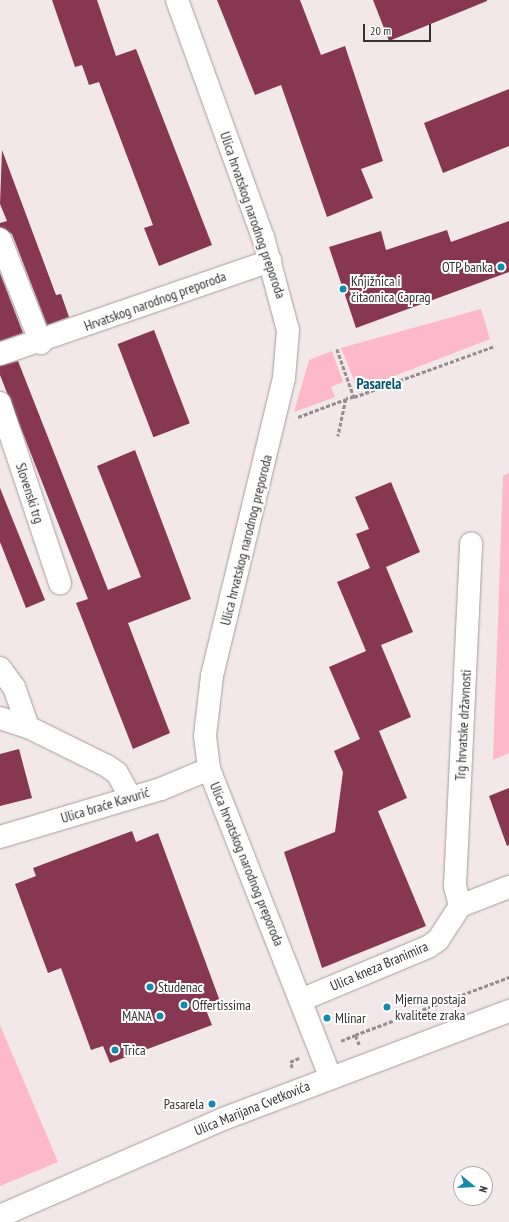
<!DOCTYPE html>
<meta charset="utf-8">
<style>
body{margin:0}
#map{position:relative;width:509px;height:1222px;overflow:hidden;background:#f2e7e9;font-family:"PT Sans Narrow",sans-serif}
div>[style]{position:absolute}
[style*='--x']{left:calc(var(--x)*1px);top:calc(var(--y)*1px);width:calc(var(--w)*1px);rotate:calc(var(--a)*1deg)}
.green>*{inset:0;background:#fdb8c9}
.building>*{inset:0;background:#873751;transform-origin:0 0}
.path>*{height:2.5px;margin-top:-1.25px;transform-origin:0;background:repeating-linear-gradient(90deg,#968d8f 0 4px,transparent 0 6px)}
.roads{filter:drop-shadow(0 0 1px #a69c9e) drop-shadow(0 0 1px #a69c9e)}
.minor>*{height:22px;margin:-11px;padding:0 11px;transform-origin:11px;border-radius:11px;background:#fff}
.dots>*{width:11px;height:11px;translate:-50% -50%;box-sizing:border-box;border:2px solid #fff;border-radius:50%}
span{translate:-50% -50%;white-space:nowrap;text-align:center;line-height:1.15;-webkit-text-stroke:4px #fff;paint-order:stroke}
.street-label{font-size:14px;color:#363132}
.poi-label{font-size:14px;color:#363132}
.right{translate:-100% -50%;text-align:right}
.left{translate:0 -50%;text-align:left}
.neighbourhood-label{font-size:15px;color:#03576f;font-weight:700}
.north{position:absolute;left:453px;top:1166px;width:40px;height:40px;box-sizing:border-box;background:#fff;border:1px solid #afadad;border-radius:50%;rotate:108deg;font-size:11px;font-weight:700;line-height:16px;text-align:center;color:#363132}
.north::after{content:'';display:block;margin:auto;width:14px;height:18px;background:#168aae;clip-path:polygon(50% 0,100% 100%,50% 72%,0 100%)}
.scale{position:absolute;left:363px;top:24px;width:68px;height:18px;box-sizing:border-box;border:2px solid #363132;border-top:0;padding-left:5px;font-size:12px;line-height:14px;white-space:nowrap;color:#363132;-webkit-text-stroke:3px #fff;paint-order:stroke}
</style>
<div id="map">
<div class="green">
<i style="clip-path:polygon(481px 309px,490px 339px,358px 390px,341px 348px)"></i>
<i style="clip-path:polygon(332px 351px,343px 382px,331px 387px,335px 397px,294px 412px,309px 360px)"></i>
<i style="clip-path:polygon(509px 473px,509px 753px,493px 760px,503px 476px)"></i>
<i style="clip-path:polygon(0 1025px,58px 1162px,0 1186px)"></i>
</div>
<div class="building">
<i style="clip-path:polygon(52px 0,97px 0,116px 56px,136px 49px,212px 245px,159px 266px,144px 228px,153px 225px,99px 82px,89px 85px,82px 65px,75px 67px)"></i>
<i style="clip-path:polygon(217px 0,300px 0,321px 55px,345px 46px,383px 161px,361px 169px,373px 198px,327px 217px,281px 85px,255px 95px)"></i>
<i style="clip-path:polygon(373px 0,487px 0,487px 1px,389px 41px)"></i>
<i style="clip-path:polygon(509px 89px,509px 146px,443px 173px,424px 123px)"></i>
<i style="clip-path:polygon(2px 150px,56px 295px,61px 294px,69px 317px,47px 325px,12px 234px,0 227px,0 223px,7px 221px,0 204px)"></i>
<i style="clip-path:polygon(509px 221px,509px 272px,356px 328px,329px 247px,381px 231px,386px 250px,447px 230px,451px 242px)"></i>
<i style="clip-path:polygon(0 273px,23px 333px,0 341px)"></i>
<i style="left:154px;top:330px;width:100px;height:39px;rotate:69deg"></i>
<i style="clip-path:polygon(18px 361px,108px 590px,141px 577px,97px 466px,135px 450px,191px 599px,128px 623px,170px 733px,133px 749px,76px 603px,88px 599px,0 375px,0 366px)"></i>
<i style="clip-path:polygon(391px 482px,420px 552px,386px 567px,413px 632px,381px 645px,411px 717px,379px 731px,407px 798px,378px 811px,426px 926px,322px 968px,284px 852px,335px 832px,343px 772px,334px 751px,360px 739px,329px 667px,366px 651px,337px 582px,370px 568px,356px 534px,369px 529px,355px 497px)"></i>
<i style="clip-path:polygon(0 488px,45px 600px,26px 608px,0 542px)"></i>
<i style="clip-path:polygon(19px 749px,32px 798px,0 806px,0 754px)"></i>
<i style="clip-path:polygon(509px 788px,509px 845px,507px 846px,489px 796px)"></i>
<i style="clip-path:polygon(132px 831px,136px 842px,158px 833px,221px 1004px,206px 1010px,212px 1025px,110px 1063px,103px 1046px,91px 1050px,61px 968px,48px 973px,15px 884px,36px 876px,33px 868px)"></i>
</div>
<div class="path">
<i style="--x:337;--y:349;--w:51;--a:70.5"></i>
<i style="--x:354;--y:397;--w:8;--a:166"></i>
<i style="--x:354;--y:397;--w:150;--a:-19.9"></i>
<i style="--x:298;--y:417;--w:51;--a:-20.6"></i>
<i style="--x:346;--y:399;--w:38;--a:102"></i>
<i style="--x:341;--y:1041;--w:15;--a:-23"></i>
<i style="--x:359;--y:1045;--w:11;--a:-112"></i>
<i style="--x:355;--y:1035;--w:165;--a:-20.6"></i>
<i style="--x:292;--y:1068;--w:6;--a:-108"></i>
<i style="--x:290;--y:1062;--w:10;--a:-24"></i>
</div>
<div class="roads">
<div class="minor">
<i style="--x:177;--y:0;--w:252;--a:70.1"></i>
<i style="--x:263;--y:237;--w:96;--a:75"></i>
<i style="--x:288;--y:330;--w:48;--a:94.8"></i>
<i style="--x:284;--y:378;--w:307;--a:103.6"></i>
<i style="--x:212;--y:676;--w:60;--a:96.7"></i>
<i style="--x:205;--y:736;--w:33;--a:83"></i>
<i style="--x:209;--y:769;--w:330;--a:68.5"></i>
<i style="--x:0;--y:239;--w:112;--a:68.5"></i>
<i style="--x:0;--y:354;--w:286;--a:-19"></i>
<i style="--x:0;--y:403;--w:190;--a:71.6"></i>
<i style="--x:0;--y:668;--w:24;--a:54"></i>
<i style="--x:14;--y:687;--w:42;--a:70.7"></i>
<i style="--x:0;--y:718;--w:29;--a:18"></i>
<i style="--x:28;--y:727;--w:88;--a:26.3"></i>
<i style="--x:107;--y:766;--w:12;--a:35"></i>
<i style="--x:117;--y:773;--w:26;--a:61"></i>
<i style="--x:0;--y:837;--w:168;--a:-16.6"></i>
<i style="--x:161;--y:789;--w:52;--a:-22.6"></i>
<i style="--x:460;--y:906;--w:21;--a:-104"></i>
<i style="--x:455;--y:886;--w:343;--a:-87.3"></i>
<i style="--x:301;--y:1000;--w:138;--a:-22.7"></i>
<i style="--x:428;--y:947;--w:12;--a:-35"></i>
<i style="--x:438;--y:940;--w:40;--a:-57.1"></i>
<i style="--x:460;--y:906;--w:53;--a:-21.2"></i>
<i style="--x:0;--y:1216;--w:243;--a:-23.5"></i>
<i style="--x:223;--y:1119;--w:306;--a:-20.7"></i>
</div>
</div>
<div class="dots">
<i style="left:501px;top:267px;background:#168aae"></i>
<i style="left:343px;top:289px;background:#168aae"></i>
<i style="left:150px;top:987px;background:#168aae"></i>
<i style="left:184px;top:1005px;background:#168aae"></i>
<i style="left:387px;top:1007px;background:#168aae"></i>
<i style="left:160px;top:1016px;background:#168aae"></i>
<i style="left:327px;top:1018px;background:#168aae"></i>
<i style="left:115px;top:1050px;background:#168aae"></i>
<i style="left:212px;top:1104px;background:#168aae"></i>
</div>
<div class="street-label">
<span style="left:253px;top:215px;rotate:71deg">Ulica hrvatskog narodnog preporoda</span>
<span style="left:155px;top:301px;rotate:-20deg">Hrvatskog narodnog preporoda</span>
<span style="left:30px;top:493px;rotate:72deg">Slovenski trg</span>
<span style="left:246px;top:540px;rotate:-76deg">Ulica hrvatskog narodnog preporoda</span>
<span style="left:463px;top:725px;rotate:-87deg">Trg hrvatske državnosti</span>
<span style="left:105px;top:805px;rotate:-17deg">Ulica braće Kavurić</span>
<span style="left:247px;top:864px;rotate:68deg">Ulica hrvatskog narodnog preporoda</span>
<span style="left:379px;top:966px;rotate:-23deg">Ulica kneza Branimira</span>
<span style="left:252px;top:1108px;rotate:-22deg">Ulica Marijana Cvetkovića</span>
</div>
<div class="poi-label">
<span class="right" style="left:493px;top:267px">OTP banka</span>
<span class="left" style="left:351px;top:289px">Knjižnica i<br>čitaonica Caprag</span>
<span class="left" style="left:158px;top:987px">Studenac</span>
<span class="left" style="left:395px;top:1007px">Mjerna postaja<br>kvalitete zraka</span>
<span class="left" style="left:192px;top:1005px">Offertissima</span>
<span class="right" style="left:152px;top:1016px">MANA</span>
<span class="left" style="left:335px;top:1018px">Mlinar</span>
<span class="left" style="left:123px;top:1050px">Trica</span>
<span class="right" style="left:204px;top:1104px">Pasarela</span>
</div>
<div class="neighbourhood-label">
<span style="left:379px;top:384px">Pasarela</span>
</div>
<div class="north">N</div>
<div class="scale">20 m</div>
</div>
